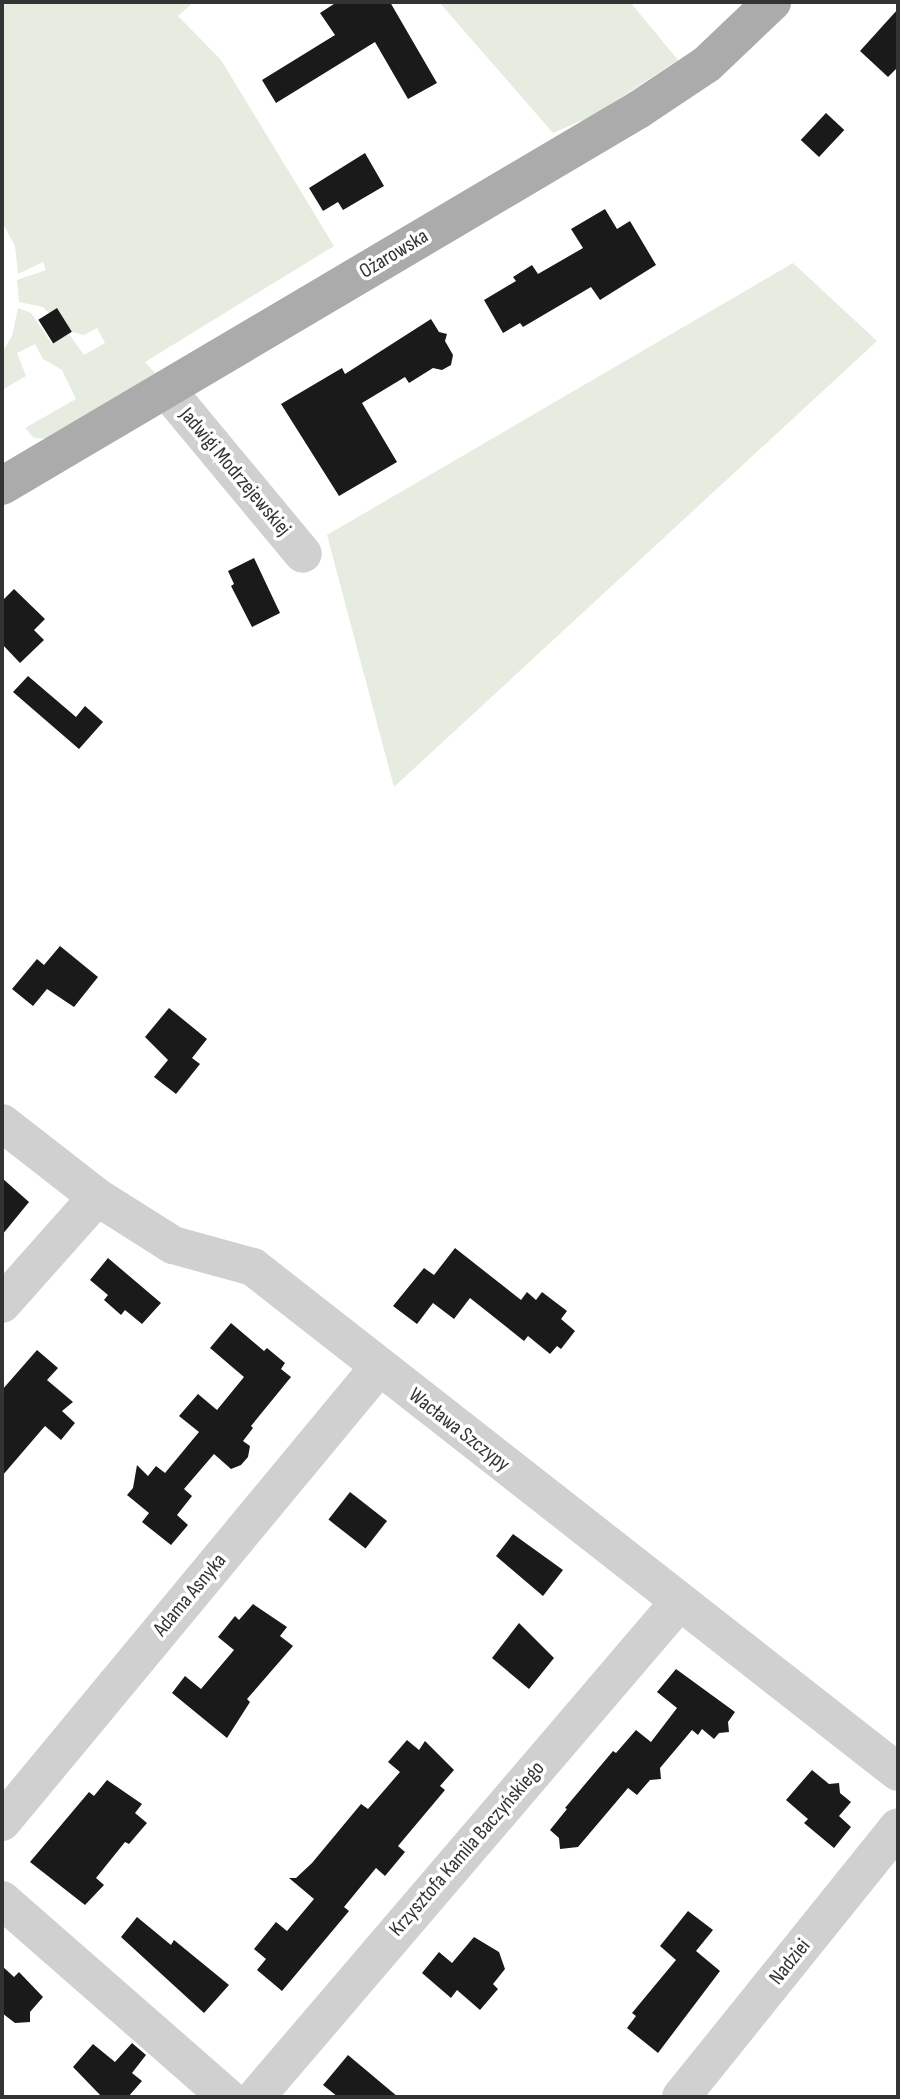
<!DOCTYPE html>
<meta charset="utf-8">
<style>
body{margin:0}
#map{position:relative;width:900px;height:2099px;overflow:hidden;background:#fff;font-family:"Sofia Sans Condensed",sans-serif}
div>[style]{position:absolute}
[style*='--x']{left:calc(var(--x)*1px);top:calc(var(--y)*1px);width:calc(var(--w)*1px);rotate:calc(var(--a)*1deg)}
.green>*{inset:0;background:#e6ecdf}
.building>*{inset:0;background:#1a1a1a;transform-origin:0 0}
.minor>*{height:38px;margin:-19px;padding:0 19px;transform-origin:19px;border-radius:19px;background:#d0d0d0}
.major>*{height:38px;margin:-19px;padding:0 19px;transform-origin:19px;border-radius:19px;background:#ababab}
span{translate:-50% -50%;white-space:nowrap;text-align:center;line-height:1.15;-webkit-text-stroke:7px #fff;paint-order:stroke}
.street-label{font-size:21px;color:#333}
.frame{position:absolute;inset:0;border:4px solid #333;pointer-events:none}
</style>
<div id="map">
<div class="green">
<i style="clip-path:polygon(2px 2px,194px 2px,178px 16px,221px 60px,334px 246px,145px 362px,158px 376px,54px 439px,34px 438px,25px 428px,76px 399px,62px 370px,43px 359px,35px 344px,17px 353px,26px 376px,2px 390px,2px 353px,12px 336px,18px 308px,31px 313px,52px 344px,69px 334px,84px 355px,105px 343px,97px 328px,84px 335px,72px 332px,57px 308px,49px 313px,43px 307px,19px 302px,17px 280px,46px 270px,43px 262px,18px 274px,15px 246px,2px 222px)"></i>
<i style="clip-path:polygon(439px 2px,630px 2px,678px 60px,594px 115px,553px 133px)"></i>
<i style="clip-path:polygon(793px 263px,877px 341px,394px 787px,327px 535px)"></i>
</div>
<div class="building">
<i style="clip-path:polygon(337px 2px,390px 2px,437px 83px,408px 99px,375px 42px,276px 103px,262px 80px,335px 35px,320px 13px)"></i>
<i style="clip-path:polygon(898px 9px,898px 67px,888px 77px,860px 51px)"></i>
<i style="left:826px;top:113px;width:25px;height:37px;rotate:43deg"></i>
<i style="clip-path:polygon(365px 153px,384px 186px,343px 210px,338px 202px,323px 211px,309px 188px)"></i>
<i style="clip-path:polygon(605px 209px,617px 229px,630px 221px,656px 265px,600px 300px,591px 287px,523px 327px,520px 323px,503px 333px,484px 300px,516px 281px,513px 277px,532px 265px,538px 274px,583px 248px,571px 229px)"></i>
<i style="left:57px;top:308px;width:28px;height:22px;rotate:58deg"></i>
<i style="clip-path:polygon(431px 319px,439px 332px,447px 334px,445px 341px,453px 355px,451px 365px,442px 370px,433px 368px,409px 383px,405px 377px,362px 403px,397px 462px,339px 496px,281px 404px,342px 368px,345px 374px)"></i>
<i style="clip-path:polygon(254px 558px,280px 613px,252px 627px,231px 586px,234px 584px,228px 571px)"></i>
<i style="clip-path:polygon(14px 589px,45px 619px,34px 630px,44px 640px,20px 663px,2px 644px,2px 601px)"></i>
<i style="clip-path:polygon(28px 676px,76px 717px,85px 706px,103px 722px,79px 749px,13px 692px)"></i>
<i style="clip-path:polygon(60px 946px,98px 977px,74px 1007px,47px 989px,33px 1006px,12px 989px,37px 959px,44px 965px)"></i>
<i style="clip-path:polygon(169px 1008px,207px 1039px,192px 1058px,200px 1064px,176px 1094px,154px 1077px,168px 1060px,145px 1037px)"></i>
<i style="clip-path:polygon(2px 1178px,29px 1202px,2px 1235px)"></i>
<i style="clip-path:polygon(455px 1248px,521px 1300px,527px 1292px,536px 1300px,542px 1292px,567px 1311px,561px 1319px,575px 1331px,561px 1349px,557px 1346px,550px 1354px,528px 1336px,524px 1341px,470px 1298px,454px 1319px,433px 1303px,417px 1324px,393px 1306px,424px 1268px,434px 1275px)"></i>
<i style="clip-path:polygon(108px 1258px,161px 1303px,142px 1324px,125px 1310px,121px 1315px,104px 1300px,108px 1295px,90px 1280px)"></i>
<i style="clip-path:polygon(231px 1323px,264px 1351px,267px 1348px,285px 1363px,281px 1369px,291px 1377px,251px 1426px,253px 1428px,243px 1441px,250px 1446px,248px 1457px,241px 1465px,231px 1469px,214px 1454px,184px 1489px,192px 1496px,177px 1515px,188px 1525px,171px 1545px,142px 1522px,149px 1513px,127px 1495px,133px 1488px,137px 1465px,148px 1476px,156px 1466px,165px 1473px,199px 1432px,179px 1416px,198px 1394px,217px 1410px,244px 1377px,210px 1348px)"></i>
<i style="clip-path:polygon(37px 1350px,58px 1368px,47px 1380px,73px 1402px,62px 1411px,75px 1423px,61px 1440px,45px 1426px,2px 1476px,2px 1390px)"></i>
<i style="left:350px;top:1492px;width:47px;height:35px;rotate:38deg"></i>
<i style="clip-path:polygon(513px 1534px,563px 1570px,543px 1596px,496px 1556px)"></i>
<i style="clip-path:polygon(253px 1604px,287px 1627px,280px 1636px,293px 1646px,247px 1699px,250px 1702px,227px 1738px,172px 1693px,185px 1676px,201px 1689px,234px 1650px,218px 1637px,235px 1616px,239px 1620px)"></i>
<i style="clip-path:polygon(519px 1623px,554px 1658px,529px 1689px,492px 1658px)"></i>
<i style="clip-path:polygon(676px 1669px,735px 1712px,728px 1722px,729px 1732px,719px 1733px,714px 1739px,702px 1729px,698px 1735px,692px 1730px,660px 1768px,661px 1779px,650px 1780px,637px 1795px,628px 1788px,578px 1847px,560px 1849px,559px 1838px,550px 1830px,567px 1809px,565px 1808px,613px 1751px,616px 1753px,636px 1730px,651px 1742px,677px 1708px,657px 1692px)"></i>
<i style="clip-path:polygon(407px 1740px,419px 1750px,425px 1741px,454px 1770px,440px 1786px,445px 1790px,398px 1846px,405px 1852px,385px 1876px,376px 1868px,344px 1907px,349px 1911px,282px 1991px,257px 1970px,266px 1959px,254px 1949px,276px 1922px,287px 1931px,314px 1899px,289px 1878px,296px 1878px,312px 1863px,361px 1804px,368px 1809px,400px 1772px,388px 1762px)"></i>
<i style="clip-path:polygon(812px 1770px,829px 1784px,839px 1783px,840px 1793px,851px 1802px,839px 1816px,851px 1827px,834px 1848px,804px 1823px,808px 1819px,786px 1800px)"></i>
<i style="clip-path:polygon(107px 1780px,142px 1804px,135px 1813px,147px 1823px,129px 1844px,125px 1842px,96px 1878px,104px 1885px,85px 1905px,30px 1862px,89px 1792px,94px 1796px)"></i>
<i style="clip-path:polygon(688px 1911px,713px 1930px,696px 1951px,720px 1971px,658px 2053px,627px 2028px,636px 2016px,632px 2013px,676px 1960px,660px 1946px)"></i>
<i style="clip-path:polygon(137px 1917px,171px 1945px,174px 1940px,229px 1985px,204px 2013px,121px 1937px)"></i>
<i style="clip-path:polygon(474px 1937px,499px 1952px,505px 1969px,493px 1984px,498px 1989px,480px 2010px,457px 1990px,451px 1998px,422px 1973px,439px 1952px,452px 1963px)"></i>
<i style="clip-path:polygon(2px 1966px,14px 1977px,19px 1972px,43px 1997px,30px 2012px,30px 2022px,15px 2023px,2px 2013px)"></i>
<i style="clip-path:polygon(132px 2043px,146px 2055px,132px 2073px,142px 2081px,128px 2097px,102px 2097px,73px 2067px,93px 2044px,115px 2062px)"></i>
<i style="clip-path:polygon(348px 2055px,398px 2097px,338px 2097px,323px 2085px)"></i>
</div>
<div class="minor">
<i style="--x:166;--y:389;--w:214;--a:50.3"></i>
<i style="--x:2;--y:1123;--w:120;--a:37.9"></i>
<i style="--x:97;--y:1197;--w:90;--a:32.3"></i>
<i style="--x:173;--y:1245;--w:83;--a:15.4"></i>
<i style="--x:253;--y:1267;--w:819;--a:38.06"></i>
<i style="--x:2;--y:1304;--w:143;--a:-48.4"></i>
<i style="--x:2;--y:1822;--w:591;--a:-50.36"></i>
<i style="--x:2;--y:1900;--w:299;--a:41.2"></i>
<i style="--x:256;--y:2097;--w:651;--a:-49.48"></i>
<i style="--x:681;--y:2097;--w:346;--a:-51.2"></i>
</div>
<div class="major">
<i style="--x:2;--y:486;--w:739;--a:-30.59"></i>
<i style="--x:638;--y:110;--w:83;--a:-33.7"></i>
<i style="--x:707;--y:64;--w:90;--a:-43.6"></i>
</div>
<div class="street-label">
<span style="left:394px;top:254px;rotate:-31deg">Ożarowska</span>
<span style="left:235px;top:472px;rotate:50deg">Jadwigi Modrzejewskiej</span>
<span style="left:459px;top:1430px;rotate:38deg">Wacława Szczypy</span>
<span style="left:190px;top:1595px;rotate:-50deg">Adama Asnyka</span>
<span style="left:467px;top:1849px;rotate:-49deg">Krzysztofa Kamila Baczyńskiego</span>
<span style="left:790px;top:1962px;rotate:-51deg">Nadziei</span>
</div>
<div class="frame"></div>
</div>
